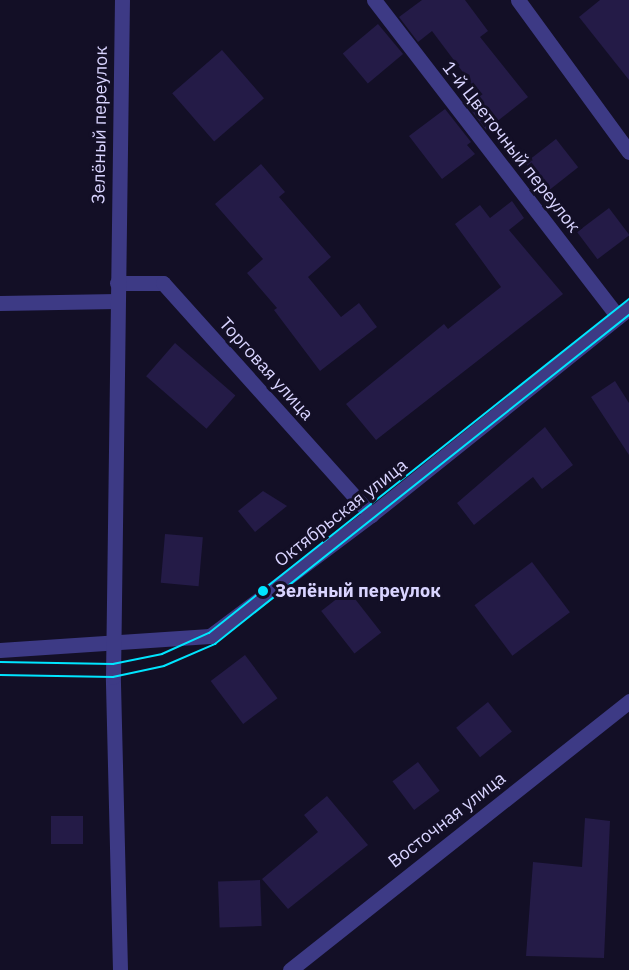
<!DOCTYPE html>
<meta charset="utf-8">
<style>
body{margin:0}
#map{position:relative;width:629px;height:970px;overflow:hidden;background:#130f26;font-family:"IBM Plex Sans",sans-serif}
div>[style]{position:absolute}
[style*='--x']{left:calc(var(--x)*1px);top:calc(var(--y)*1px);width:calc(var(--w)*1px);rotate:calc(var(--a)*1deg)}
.building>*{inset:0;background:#241b47;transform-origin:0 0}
.street>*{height:15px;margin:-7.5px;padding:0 7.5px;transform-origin:7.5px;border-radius:7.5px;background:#3d3a85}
.tram>*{height:1.5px;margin:-0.75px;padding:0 0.75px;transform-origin:0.75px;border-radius:0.75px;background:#00e5ff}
.dots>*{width:16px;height:16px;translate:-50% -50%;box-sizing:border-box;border:3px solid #130f26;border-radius:50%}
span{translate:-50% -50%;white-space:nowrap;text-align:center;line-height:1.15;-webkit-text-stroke:6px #130f26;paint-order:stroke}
.street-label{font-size:18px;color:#d9d4ff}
.poi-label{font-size:18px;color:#d9d4ff;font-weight:700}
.left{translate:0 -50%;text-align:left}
</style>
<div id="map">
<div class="building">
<i style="clip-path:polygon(422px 0,465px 0,488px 31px,480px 37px,528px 97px,486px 130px,461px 97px,474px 87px,432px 31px,418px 42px,399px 17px)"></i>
<i style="clip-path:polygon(600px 0,629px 0,629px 80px,579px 17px)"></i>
<i style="left:378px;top:24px;width:39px;height:46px;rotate:50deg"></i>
<i style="left:222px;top:50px;width:64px;height:66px;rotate:49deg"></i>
<i style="clip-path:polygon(445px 109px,471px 142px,467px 145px,475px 154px,442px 179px,409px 136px)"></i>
<i style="left:556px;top:139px;width:36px;height:39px;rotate:52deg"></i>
<i style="clip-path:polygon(261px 164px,285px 192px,279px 197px,331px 257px,308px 277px,341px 317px,359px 303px,377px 327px,320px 371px,274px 310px,277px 308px,247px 273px,263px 259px,215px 204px)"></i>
<i style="clip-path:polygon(512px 201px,524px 218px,509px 230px,563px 294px,376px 440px,346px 404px,444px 324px,448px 329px,501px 287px,455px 224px,480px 205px,490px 218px)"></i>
<i style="left:609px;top:208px;width:34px;height:40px;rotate:53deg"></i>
<i style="left:175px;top:343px;width:80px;height:44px;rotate:41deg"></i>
<i style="clip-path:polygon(615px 381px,629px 403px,629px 455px,591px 397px)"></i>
<i style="clip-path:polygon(545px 427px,573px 465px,542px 489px,533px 477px,474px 525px,457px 503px)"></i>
<i style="clip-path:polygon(263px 491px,287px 506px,255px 532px,238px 511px)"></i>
<i style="left:165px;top:534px;width:38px;height:49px;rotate:5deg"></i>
<i style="left:532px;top:562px;width:63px;height:72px;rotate:53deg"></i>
<i style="left:348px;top:590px;width:54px;height:34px;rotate:52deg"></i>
<i style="left:245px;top:655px;width:54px;height:43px;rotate:53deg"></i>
<i style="left:488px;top:702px;width:38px;height:41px;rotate:51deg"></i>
<i style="left:418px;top:762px;width:36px;height:32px;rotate:53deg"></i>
<i style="clip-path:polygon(327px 796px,368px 845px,288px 909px,262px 879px,318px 832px,304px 815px)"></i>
<i style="left:51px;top:816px;width:32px;height:28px"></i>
<i style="clip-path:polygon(585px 818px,610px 821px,604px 958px,526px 956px,533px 862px,582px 867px)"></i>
<i style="left:260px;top:880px;width:46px;height:42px;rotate:88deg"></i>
</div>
<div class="street">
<i style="--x:374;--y:0;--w:400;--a:52.4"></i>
<i style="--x:518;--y:0;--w:188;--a:53.9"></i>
<i style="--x:117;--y:283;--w:46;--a:0"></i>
<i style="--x:163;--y:283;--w:312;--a:48.1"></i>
<i style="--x:0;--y:303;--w:117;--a:-1"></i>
<i style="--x:0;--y:650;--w:210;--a:-3.8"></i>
<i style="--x:210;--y:636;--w:201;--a:-36.9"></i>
<i style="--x:371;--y:515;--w:331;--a:-38.7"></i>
<i style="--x:120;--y:970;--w:293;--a:-91.4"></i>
<i style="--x:113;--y:677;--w:677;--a:-89.24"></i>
<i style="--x:290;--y:970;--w:433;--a:-38.4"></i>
</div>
<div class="tram">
<i style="--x:0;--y:662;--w:113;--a:1"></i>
<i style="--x:113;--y:664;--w:50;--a:-11.5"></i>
<i style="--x:162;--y:654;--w:51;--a:-24.1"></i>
<i style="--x:209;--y:633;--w:537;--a:-38.49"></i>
<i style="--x:0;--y:675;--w:113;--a:1"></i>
<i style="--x:113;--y:677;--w:52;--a:-12.2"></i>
<i style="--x:164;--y:666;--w:56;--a:-23.3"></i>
<i style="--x:215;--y:644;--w:529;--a:-38.47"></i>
</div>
<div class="dots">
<i style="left:263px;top:591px;background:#00e5ff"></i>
</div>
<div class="street-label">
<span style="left:100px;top:125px;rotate:-89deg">Зелёный переулок</span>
<span style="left:511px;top:147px;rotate:52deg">1-й Цветочный переулок</span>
<span style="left:266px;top:369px;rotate:48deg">Торговая улица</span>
<span style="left:341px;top:513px;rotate:-38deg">Октябрьская улица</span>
<span style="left:447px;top:820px;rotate:-38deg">Восточная улица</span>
</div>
<div class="poi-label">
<span class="left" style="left:275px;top:591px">Зелёный переулок</span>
</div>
</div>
